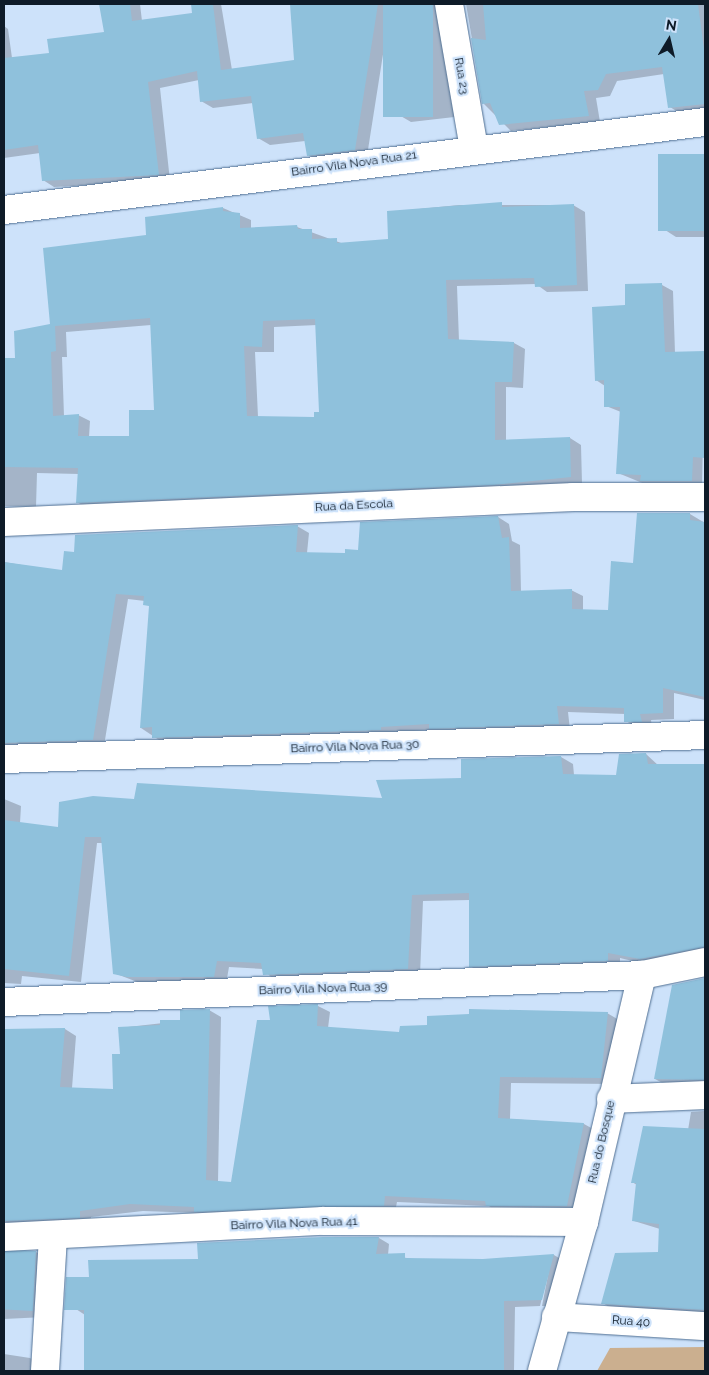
<!DOCTYPE html>
<style>
body{margin:0}
#map{position:relative;width:709px;height:1375px;overflow:hidden;background:#cde2fa;font-family:Raleway,sans-serif}
div>[style]{position:absolute}
[style*='--x']{left:calc(var(--x)*1px);top:calc(var(--y)*1px);width:calc(var(--w)*1px);rotate:calc(var(--a)*1deg)}
.green>*{inset:0;background:#cbaf8f}
.shadow>*{inset:0;background:#0003}
.building>*{inset:0;background:#8fc1dc;transform-origin:0 0}
.roads{filter:drop-shadow(0 0 1px #506f92) drop-shadow(0 0 1px #506f92)}
.street>*{height:28px;margin:-14px;padding:0 14px;transform-origin:14px;border-radius:14px;background:#fff}
span{translate:-50% -50%;white-space:nowrap;text-align:center;line-height:1.15;-webkit-text-stroke:4.5px #cde2fa;paint-order:stroke}
.street-label{font-size:12px;color:#0e1b28}
.frame{position:absolute;inset:0;border:5px solid #0e1b28;pointer-events:none}
.north{position:absolute;left:644px;top:15px;width:50px;height:50px;-webkit-text-stroke:4px #cde2fa;paint-order:stroke;rotate:9deg;font-size:14px;font-weight:700;line-height:20px;text-align:center;color:#0e1b28}
.north::after{content:'';display:block;margin:auto;width:18px;height:22px;background:#0e1b28;clip-path:polygon(50% 0,100% 100%,50% 72%,0 100%)}
</style>
<div id="map">
<div class="green">
<i style="clip-path:polygon(705px 1347px,705px 1371px,597px 1371px,610px 1348px)"></i>
</div>
<div class="shadow">
<i style="clip-path:polygon(101px 4px,140px 4px,142px 21px,193px 14px,192px 4px,221px 4px,232px 70px,295px 62px,291px 4px,449px 4px,463px 116px,411px 122px,399px 115px,387px 29px,367px 156px,320px 162px,308px 155px,305px 141px,270px 145px,258px 138px,253px 103px,213px 108px,201px 101px,199px 80px,160px 88px,170px 181px,54px 187px,43px 180px,40px 153px,4px 158px,4px 26px,8px 29px,12px 58px,50px 54px,105px 33px)"></i>
<i style="clip-path:polygon(466px 4px,705px 4px,705px 112px,681px 114px,670px 107px,664px 74px,617px 81px,610px 96px,596px 98px,600px 122px,511px 131px,483px 103px)"></i>
<i style="clip-path:polygon(705px 155px,705px 237px,676px 237px,662px 228px,659px 158px)"></i>
<i style="clip-path:polygon(evenodd,459px 205px,573px 205px,585px 212px,588px 291px,547px 292px,536px 284px,457px 286px,459px 341px,514px 343px,525px 349px,523px 388px,506px 387px,506px 441px,570px 438px,581px 445px,582px 483px,506px 491px,89px 509px,77px 502px,79px 474px,37px 473px,36px 507px,4px 506px,4px 359px,16px 359px,148px 236px,223px 208px,251px 220px,251px 228px,297px 227px,344px 244px,389px 240px,389px 212px,459px 205px,151px 325px,155px 411px,130px 437px,89px 437px,90px 421px,78px 415px,64px 416px,62px 357px,67px 357px,66px 332px,151px 325px,459px 205px,317px 325px,320px 413px,315px 419px,258px 417px,255px 352px,274px 352px,274px 327px,317px 325px)"></i>
<i style="clip-path:polygon(662px 285px,673px 291px,675px 353px,705px 352px,702px 487px,652px 487px,618px 473px,621px 412px,606px 406px,605px 386px,596px 380px,627px 306px,626px 286px)"></i>
<i style="clip-path:polygon(690px 514px,705px 523px,705px 700px,674px 693px,674px 719px,651px 720px,652px 727px,637px 728px,626px 721px,625px 714px,568px 712px,570px 730px,441px 735px,433px 730px,165px 744px,141px 728px,150px 607px,145px 601px,128px 599px,104px 746px,4px 753px,4px 562px,63px 572px,75px 553px,297px 526px,309px 533px,307px 553px,346px 554px,498px 517px,509px 524px,512px 541px,520px 545px,521px 592px,571px 590px,583px 596px,583px 611px,609px 611px,634px 564px)"></i>
<i style="clip-path:polygon(646px 754px,659px 766px,705px 765px,705px 955px,653px 966px,620px 958px,620px 967px,482px 973px,470px 966px,470px 900px,423px 901px,420px 975px,276px 982px,263px 969px,229px 967px,226px 984px,140px 983px,114px 973px,102px 843px,97px 843px,81px 982px,22px 976px,21px 984px,4px 983px,4px 799px,21px 806px,20px 823px,59px 828px,135px 801px,383px 799px,462px 779px,462px 760px,561px 757px,573px 764px,574px 775px,617px 776px,621px 755px)"></i>
<i style="clip-path:polygon(702px 980px,705px 982px,705px 1087px,668px 1086px,655px 1079px)"></i>
<i style="clip-path:polygon(318px 1006px,330px 1012px,328px 1028px,401px 1034px,607px 1013px,619px 1020px,613px 1084px,511px 1083px,510px 1119px,584px 1124px,595px 1130px,579px 1212px,498px 1212px,489px 1206px,397px 1202px,395px 1212px,207px 1218px,199px 1213px,143px 1211px,91px 1217px,91px 1224px,16px 1227px,4px 1221px,4px 1029px,65px 1029px,76px 1036px,72px 1088px,115px 1090px,121px 1055px,119px 1028px,181px 1021px,209px 1010px,221px 1017px,218px 1182px,232px 1184px,271px 1021px,269px 1008px)"></i>
<i style="clip-path:polygon(705px 1111px,705px 1316px,615px 1311px,603px 1303px,659px 1253px,660px 1229px,634px 1221px,637px 1185px,632px 1182px,688px 1130px,691px 1112px)"></i>
<i style="clip-path:polygon(379px 1238px,389px 1244px,388px 1255px,413px 1259px,483px 1261px,554px 1255px,564px 1261px,553px 1306px,542px 1306px,551px 1260px,540px 1306px,515px 1307px,514px 1371px,86px 1371px,85px 1315px,76px 1309px,90px 1279px)"></i>
<i style="clip-path:polygon(36px 1252px,48px 1259px,45px 1317px,4px 1319px,4px 1253px)"></i>
<i style="clip-path:polygon(4px 1354px,30px 1358px,42px 1365px,42px 1371px,4px 1371px)"></i>
</div>
<div class="building">
<i style="clip-path:polygon(99px 4px,130px 4px,132px 21px,192px 13px,191px 4px,213px 4px,221px 70px,294px 60px,290px 4px,378px 4px,355px 150px,307px 156px,303px 133px,257px 139px,251px 96px,200px 102px,197px 71px,148px 82px,159px 175px,42px 181px,38px 145px,4px 150px,4px 58px,49px 53px,47px 39px,104px 32px)"></i>
<i style="left:383px;top:4px;width:50px;height:113px"></i>
<i style="clip-path:polygon(483px 4px,698px 4px,705px 57px,705px 104px,668px 108px,662px 67px,606px 74px,598px 90px,584px 91px,589px 116px,499px 125px,490px 103px,482px 104px,471px 38px,486px 40px)"></i>
<i style="left:705px;top:154px;width:77px;height:47px;rotate:90deg"></i>
<i style="clip-path:polygon(evenodd,502px 202px,502px 207px,574px 204px,577px 285px,535px 287px,534px 278px,446px 280px,448px 339px,514px 342px,512px 382px,495px 382px,495px 440px,570px 437px,571px 477px,493px 485px,76px 503px,78px 468px,4px 467px,4px 358px,15px 358px,14px 331px,50px 324px,43px 248px,146px 235px,145px 217px,223px 207px,223px 211px,240px 213px,240px 228px,297px 225px,298px 229px,312px 229px,312px 239px,337px 238px,337px 243px,388px 239px,387px 211px,502px 202px,150px 318px,154px 410px,129px 410px,129px 436px,78px 436px,79px 414px,53px 416px,51px 352px,56px 351px,55px 326px,150px 318px,502px 202px,315px 319px,319px 412px,314px 412px,314px 417px,247px 416px,244px 346px,262px 347px,263px 321px,315px 319px)"></i>
<i style="clip-path:polygon(662px 283px,665px 352px,705px 351px,705px 458px,693px 457px,692px 481px,640px 481px,641px 475px,616px 474px,620px 407px,604px 407px,604px 380px,595px 381px,592px 307px,625px 305px,625px 284px)"></i>
<i style="clip-path:polygon(637px 513px,690px 513px,690px 520px,705px 522px,705px 697px,663px 688px,663px 713px,640px 714px,642px 722px,624px 722px,624px 708px,557px 706px,559px 724px,429px 729px,429px 724px,381px 727px,381px 730px,152px 738px,152px 727px,140px 728px,149px 606px,143px 605px,144px 596px,116px 594px,93px 740px,4px 743px,4px 562px,62px 570px,64px 551px,74px 552px,75px 535px,298px 525px,296px 552px,345px 553px,345px 549px,358px 550px,360px 522px,498px 516px,502px 538px,509px 537px,511px 591px,572px 589px,572px 609px,608px 610px,611px 561px,633px 563px)"></i>
<i style="clip-path:polygon(646px 753px,648px 764px,705px 764px,705px 947px,640px 959px,608px 953px,608px 961px,469px 967px,469px 893px,412px 895px,408px 969px,263px 975px,261px 963px,217px 961px,214px 977px,127px 977px,113px 974px,101px 837px,85px 837px,69px 976px,4px 969px,4px 820px,58px 827px,59px 802px,93px 796px,134px 799px,137px 783px,382px 798px,376px 780px,461px 778px,461px 759px,561px 756px,563px 774px,616px 775px,619px 754px)"></i>
<i style="clip-path:polygon(705px 978px,705px 1080px,654px 1079px,672px 985px)"></i>
<i style="clip-path:polygon(318px 1004px,317px 1026px,399px 1032px,400px 1026px,427px 1025px,427px 1016px,469px 1014px,469px 1009px,608px 1012px,601px 1078px,500px 1077px,498px 1118px,584px 1123px,567px 1206px,486px 1206px,485px 1201px,385px 1196px,384px 1206px,194px 1212px,194px 1207px,130px 1204px,80px 1211px,80px 1218px,4px 1221px,4px 1029px,65px 1028px,60px 1087px,113px 1089px,112px 1054px,120px 1054px,118px 1027px,160px 1025px,160px 1020px,180px 1020px,180px 1010px,210px 1009px,206px 1180px,231px 1182px,257px 1020px,270px 1020px,268px 1006px)"></i>
<i style="clip-path:polygon(643px 1126px,705px 1129px,705px 1310px,601px 1304px,615px 1253px,658px 1252px,659px 1224px,632px 1221px,636px 1183px,631px 1183px)"></i>
<i style="clip-path:polygon(323px 1237px,379px 1237px,376px 1254px,405px 1253px,405px 1258px,483px 1259px,554px 1254px,542px 1300px,504px 1301px,504px 1371px,84px 1371px,84px 1310px,64px 1310px,66px 1277px,89px 1277px,88px 1260px,198px 1259px,197px 1243px)"></i>
<i style="left:36px;top:1251px;width:60px;height:32px;rotate:93deg"></i>
</div>
<div class="roads">
<div class="street">
<i style="--x:449;--y:4;--w:147;--a:80.2"></i>
<i style="--x:4;--y:210;--w:707;--a:-7.16"></i>
<i style="--x:4;--y:522;--w:570;--a:-2.52"></i>
<i style="--x:573;--y:497;--w:132;--a:0"></i>
<i style="--x:4;--y:759;--w:701;--a:-1.96"></i>
<i style="--x:4;--y:1002;--w:639;--a:-2.42"></i>
<i style="--x:642;--y:975;--w:64;--a:-11.7"></i>
<i style="--x:611;--y:1099;--w:94;--a:-2.4"></i>
<i style="--x:4;--y:1237;--w:319;--a:-2.9"></i>
<i style="--x:323;--y:1221;--w:261;--a:0.2"></i>
<i style="--x:556;--y:1317;--w:149;--a:3.5"></i>
<i style="--x:45;--y:1371;--w:136;--a:-86.6"></i>
<i style="--x:542;--y:1371;--w:155;--a:-74.3"></i>
<i style="--x:584;--y:1222;--w:254;--a:-76.8"></i>
</div>
</div>
<div class="street-label">
<span style="left:461px;top:76px;rotate:80deg">Rua 23</span>
<span style="left:354px;top:164px;rotate:-8deg">Bairro Vila Nova Rua 21</span>
<span style="left:354px;top:506px;rotate:-3deg">Rua da Escola</span>
<span style="left:355px;top:747px;rotate:-2deg">Bairro Vila Nova Rua 30</span>
<span style="left:323px;top:989px;rotate:-2deg">Bairro Vila Nova Rua 39</span>
<span style="left:602px;top:1142px;rotate:-77deg">Rua do Bosque</span>
<span style="left:294px;top:1224px;rotate:-2deg">Bairro Vila Nova Rua 41</span>
<span style="left:631px;top:1322px;rotate:4deg">Rua 40</span>
</div>
<div class="frame"></div>
<div class="north">N</div>
</div>
